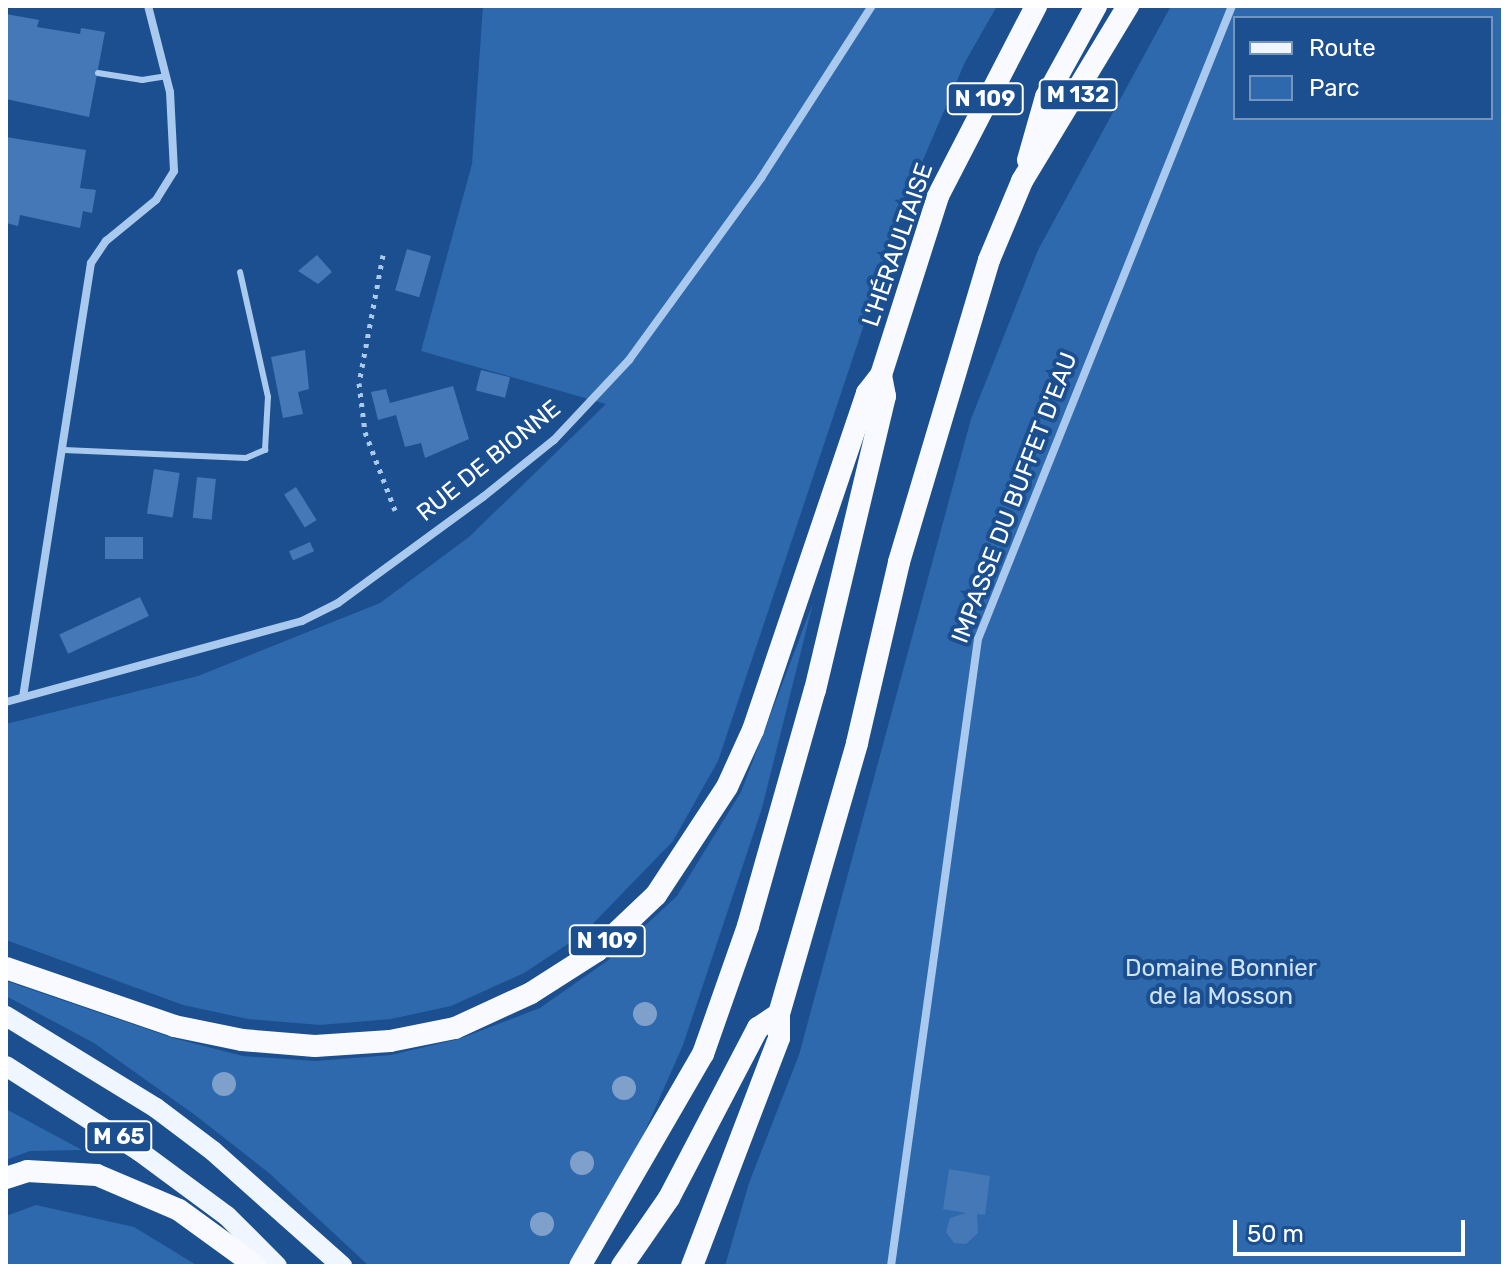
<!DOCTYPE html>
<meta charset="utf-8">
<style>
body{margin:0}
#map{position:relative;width:1509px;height:1272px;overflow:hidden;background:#1b4f8f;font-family:Rubik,sans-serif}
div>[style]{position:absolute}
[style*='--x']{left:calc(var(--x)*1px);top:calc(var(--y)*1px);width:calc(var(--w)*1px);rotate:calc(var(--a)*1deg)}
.green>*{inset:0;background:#2e69ad}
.building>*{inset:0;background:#4478b7;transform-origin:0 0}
.path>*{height:5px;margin-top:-2.5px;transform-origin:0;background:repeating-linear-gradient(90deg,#a9c9ee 0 4px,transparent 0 10px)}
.service>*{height:6px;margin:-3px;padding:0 3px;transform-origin:3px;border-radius:3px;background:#a9c9ee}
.minor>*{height:8px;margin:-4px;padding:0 4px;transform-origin:4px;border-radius:4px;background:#a9c9ee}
.primary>*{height:20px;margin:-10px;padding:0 10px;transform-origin:10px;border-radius:10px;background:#f0f6ff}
.trunk>*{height:22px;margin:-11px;padding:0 11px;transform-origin:11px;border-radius:11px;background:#f8faff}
.trees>*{width:24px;height:24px;margin:-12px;border-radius:50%;background:#7ea0ca}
span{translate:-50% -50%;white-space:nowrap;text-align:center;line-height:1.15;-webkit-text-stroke:8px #1b4f8f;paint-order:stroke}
.shield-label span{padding:2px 6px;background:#1b4f8f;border:2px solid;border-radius:6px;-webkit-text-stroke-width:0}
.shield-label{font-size:22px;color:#fff;font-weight:700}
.street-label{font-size:24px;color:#fff}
.park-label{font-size:24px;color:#cfe3fa}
.frame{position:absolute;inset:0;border:8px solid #fff;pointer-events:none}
.legend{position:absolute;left:1233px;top:16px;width:260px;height:104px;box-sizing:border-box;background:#1b4f8f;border:2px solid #7695bc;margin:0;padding:10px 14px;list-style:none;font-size:24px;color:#fff}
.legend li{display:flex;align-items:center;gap:16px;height:40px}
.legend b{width:40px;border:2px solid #7695bc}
.scale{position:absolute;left:1233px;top:1220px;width:232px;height:36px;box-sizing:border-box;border:4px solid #fff;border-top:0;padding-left:10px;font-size:24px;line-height:28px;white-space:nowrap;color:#fff;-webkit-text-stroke:6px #1b4f8f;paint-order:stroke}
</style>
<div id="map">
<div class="green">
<i style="clip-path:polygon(483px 6px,997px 6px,965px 62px,905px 202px,718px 761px,673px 841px,583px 934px,524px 973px,451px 1006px,391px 1019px,320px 1025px,248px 1019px,183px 1005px,6px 940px,6px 724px,198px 676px,380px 603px,469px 537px,606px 404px,421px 351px,472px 164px)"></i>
<i style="clip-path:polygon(evenodd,1171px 6px,1503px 6px,1503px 1266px,725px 1266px,749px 1183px,799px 1055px,971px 419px,1038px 250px,1171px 6px,1235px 18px,1491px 18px,1491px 118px,1235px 118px,1235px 18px)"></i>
<i style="clip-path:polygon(813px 603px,762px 808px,683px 1045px,642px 1138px,592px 1232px,566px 1266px,369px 1266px,269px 1173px,195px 1115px,94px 1043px,6px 996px,6px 981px,173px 1038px,243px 1056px,316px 1061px,391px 1055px,459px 1039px,540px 1008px,607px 961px,677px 896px,741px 792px)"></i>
<i style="clip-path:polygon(6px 1109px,82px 1150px,30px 1151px,6px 1160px)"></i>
<i style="clip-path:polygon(36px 1205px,134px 1227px,198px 1266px,6px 1266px,6px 1216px)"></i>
</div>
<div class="building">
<i style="clip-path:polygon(6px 14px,39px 20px,37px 27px,80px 34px,81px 28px,105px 32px,89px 117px,6px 99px)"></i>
<i style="clip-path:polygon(6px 137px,86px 150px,80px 188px,96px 190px,92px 213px,83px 211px,80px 228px,20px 215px,18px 226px,6px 223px)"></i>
<i style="left:407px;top:249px;width:25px;height:43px;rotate:16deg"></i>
<i style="clip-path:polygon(317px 255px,332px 272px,318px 284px,298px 271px)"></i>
<i style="clip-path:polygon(305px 350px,309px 389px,298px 392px,303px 414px,283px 418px,271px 357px)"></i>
<i style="left:481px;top:370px;width:30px;height:21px;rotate:14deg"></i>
<i style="clip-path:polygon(453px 386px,469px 439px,425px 458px,421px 443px,405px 447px,396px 415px,378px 420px,371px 392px,386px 389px,390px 403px)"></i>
<i style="left:154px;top:469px;width:26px;height:45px;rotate:9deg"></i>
<i style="left:197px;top:477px;width:19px;height:41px;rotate:6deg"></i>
<i style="left:296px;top:487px;width:39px;height:14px;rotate:58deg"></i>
<i style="left:143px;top:537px;width:22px;height:38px;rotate:90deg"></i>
<i style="left:310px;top:542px;width:10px;height:23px;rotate:66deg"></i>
<i style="left:140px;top:597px;width:21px;height:89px;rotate:65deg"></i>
<i style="clip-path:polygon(949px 1169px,990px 1176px,985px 1215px,977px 1214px,978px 1233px,966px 1244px,954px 1243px,946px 1232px,950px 1218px,966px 1213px,943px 1209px)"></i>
</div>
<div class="path">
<i style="--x:383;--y:255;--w:130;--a:100.6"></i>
<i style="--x:359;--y:383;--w:49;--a:83"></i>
<i style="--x:365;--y:432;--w:84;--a:69"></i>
</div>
<div class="service">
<i style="--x:98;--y:73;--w:45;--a:9"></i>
<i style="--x:142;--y:80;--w:24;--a:-9"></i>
<i style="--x:64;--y:450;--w:182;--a:2.5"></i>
<i style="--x:246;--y:458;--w:21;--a:-23"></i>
<i style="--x:265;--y:450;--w:53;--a:-86.8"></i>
<i style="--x:268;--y:397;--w:128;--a:-102.6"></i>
</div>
<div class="minor">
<i style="--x:23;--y:697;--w:439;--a:-81.1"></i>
<i style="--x:91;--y:263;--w:27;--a:-56"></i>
<i style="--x:106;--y:241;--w:65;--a:-39.4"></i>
<i style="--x:156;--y:200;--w:34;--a:-58"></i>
<i style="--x:174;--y:171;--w:79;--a:-92.9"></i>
<i style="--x:170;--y:92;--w:89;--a:-104.3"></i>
<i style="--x:6;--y:702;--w:307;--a:-15.3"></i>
<i style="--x:302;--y:621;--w:40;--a:-26.6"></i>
<i style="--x:338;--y:603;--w:180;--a:-36.2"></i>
<i style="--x:483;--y:497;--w:91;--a:-38.8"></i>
<i style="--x:554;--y:440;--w:110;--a:-46.8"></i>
<i style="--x:629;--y:360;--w:225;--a:-54"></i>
<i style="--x:761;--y:178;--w:205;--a:-57.2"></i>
<i style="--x:891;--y:1266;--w:633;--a:-82.1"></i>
<i style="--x:978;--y:639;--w:682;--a:-68.14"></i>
</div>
<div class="primary">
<i style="--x:6;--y:1016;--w:176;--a:31.5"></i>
<i style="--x:156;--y:1108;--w:71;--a:37"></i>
<i style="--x:213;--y:1151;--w:173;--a:41.7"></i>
<i style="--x:6;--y:1066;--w:158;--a:32.6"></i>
<i style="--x:139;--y:1151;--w:109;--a:36.5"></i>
<i style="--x:227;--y:1216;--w:71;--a:45"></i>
</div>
<div class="trunk">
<i style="--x:1028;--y:160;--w:66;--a:-74.1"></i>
<i style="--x:1046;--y:97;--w:104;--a:-61.2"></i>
<i style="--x:6;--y:968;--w:178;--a:19"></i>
<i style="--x:174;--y:1026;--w:69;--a:11.6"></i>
<i style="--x:242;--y:1040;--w:73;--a:4.7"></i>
<i style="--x:315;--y:1046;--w:75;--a:-3.8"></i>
<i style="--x:390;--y:1041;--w:66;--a:-11.3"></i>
<i style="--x:455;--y:1028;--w:84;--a:-24.7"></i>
<i style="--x:531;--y:993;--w:78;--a:-32.5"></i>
<i style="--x:597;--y:951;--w:81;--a:-43.5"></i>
<i style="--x:656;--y:895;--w:129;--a:-56.7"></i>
<i style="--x:727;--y:787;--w:63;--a:-65.5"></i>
<i style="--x:753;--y:730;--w:356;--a:-71.3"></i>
<i style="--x:867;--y:393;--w:23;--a:-52"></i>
<i style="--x:881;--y:375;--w:188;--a:-72.3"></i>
<i style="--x:938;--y:196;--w:214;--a:-62.7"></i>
<i style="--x:6;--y:1178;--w:22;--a:-18"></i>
<i style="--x:27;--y:1171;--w:70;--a:3.3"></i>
<i style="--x:97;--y:1175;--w:89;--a:23.1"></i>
<i style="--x:179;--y:1210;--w:95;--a:36"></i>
<i style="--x:580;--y:1266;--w:245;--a:-59.9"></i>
<i style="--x:703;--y:1054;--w:136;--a:-70.6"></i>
<i style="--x:748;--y:926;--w:245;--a:-74.2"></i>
<i style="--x:815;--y:690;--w:302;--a:-76.6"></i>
<i style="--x:885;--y:396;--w:21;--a:-101"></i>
<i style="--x:622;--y:1266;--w:83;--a:-55.3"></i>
<i style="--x:669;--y:1198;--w:192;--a:-62.4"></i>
<i style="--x:758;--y:1028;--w:25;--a:-34"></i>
<i style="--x:692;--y:1266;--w:244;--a:-69.1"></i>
<i style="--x:779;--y:1038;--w:24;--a:-90"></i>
<i style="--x:779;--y:1014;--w:282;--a:-73.9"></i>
<i style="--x:857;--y:743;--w:186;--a:-76.9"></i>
<i style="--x:899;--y:562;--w:315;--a:-73.4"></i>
<i style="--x:989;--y:260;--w:86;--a:-67.3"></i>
<i style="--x:1022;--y:181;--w:205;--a:-58.8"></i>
</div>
<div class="trees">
<i style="left:645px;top:1014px"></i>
<i style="left:224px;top:1084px"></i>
<i style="left:624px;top:1088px"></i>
<i style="left:582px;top:1163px"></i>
<i style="left:542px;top:1224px"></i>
</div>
<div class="shield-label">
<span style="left:1078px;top:95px">M 132</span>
<span style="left:985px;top:99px">N 109</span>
<span style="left:607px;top:941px">N 109</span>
<span style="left:119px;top:1137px">M 65</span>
</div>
<div class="street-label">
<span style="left:898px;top:245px;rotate:-71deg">L'HÉRAULTAISE</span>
<span style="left:489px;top:461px;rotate:-39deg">RUE DE BIONNE</span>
<span style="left:1015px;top:498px;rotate:-69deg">IMPASSE DU BUFFET D'EAU</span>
</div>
<div class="park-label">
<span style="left:1221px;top:983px">Domaine Bonnier<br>de la Mosson</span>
</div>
<div class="frame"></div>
<ul class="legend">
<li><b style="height:10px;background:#f0f6ff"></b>Route</li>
<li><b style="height:22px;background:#2e69ad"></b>Parc</li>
</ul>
<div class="scale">50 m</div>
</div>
